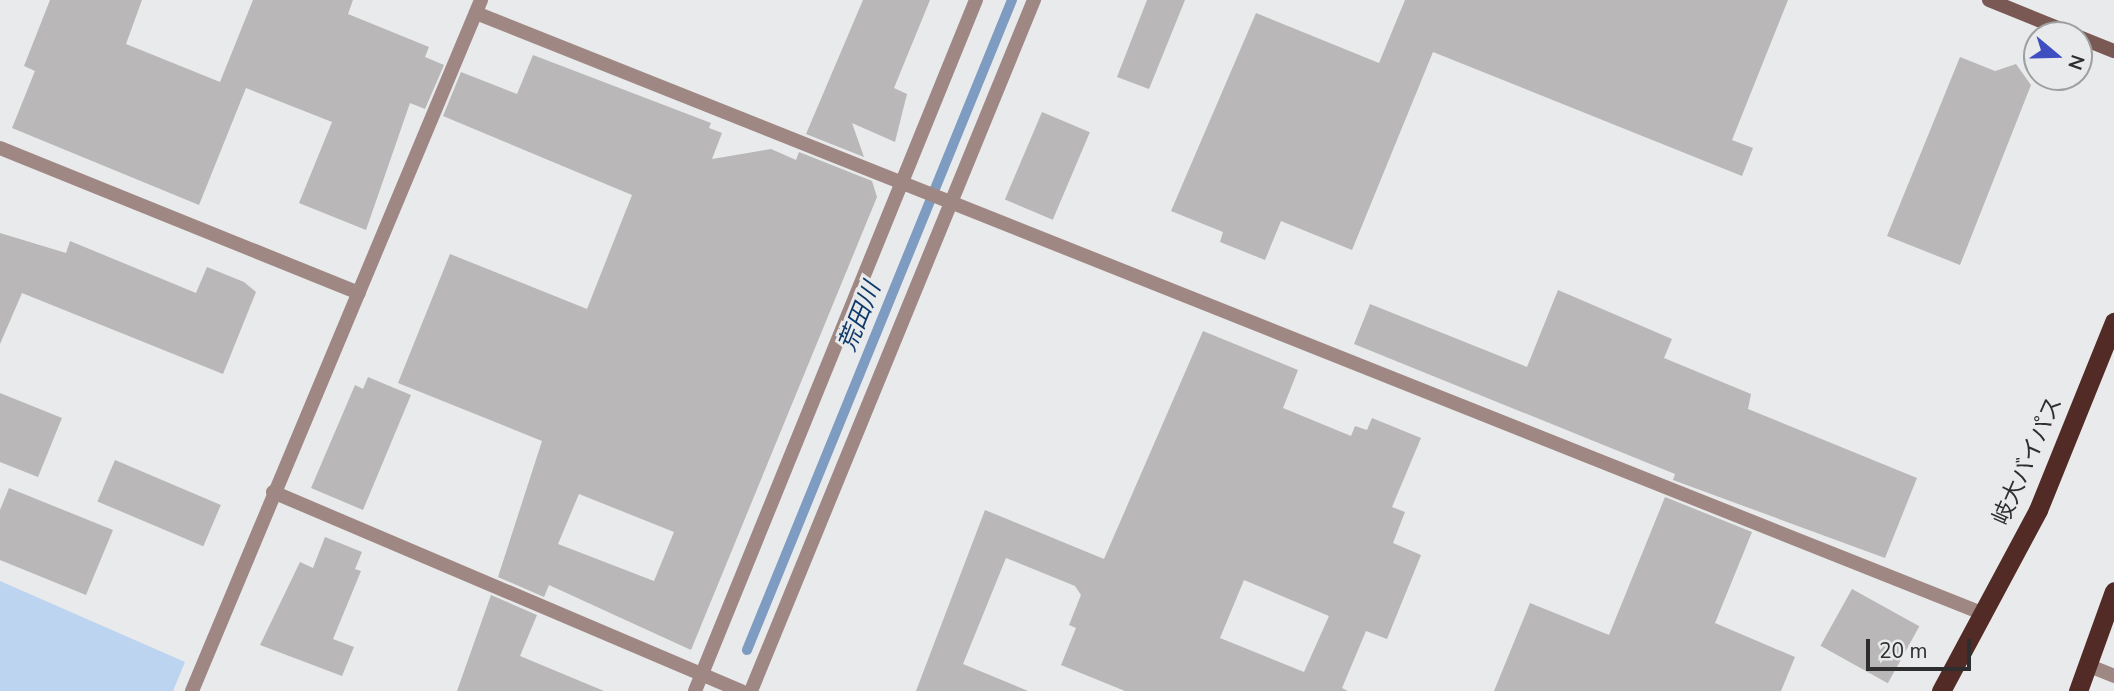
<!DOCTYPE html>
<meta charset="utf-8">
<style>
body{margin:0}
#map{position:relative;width:2114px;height:691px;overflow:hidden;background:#e9eaeb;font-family:"Nunito Sans","Noto Sans JP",sans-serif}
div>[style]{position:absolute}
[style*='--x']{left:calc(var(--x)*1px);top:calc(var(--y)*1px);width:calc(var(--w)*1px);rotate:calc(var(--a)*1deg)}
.green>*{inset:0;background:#bcd4f0}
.stream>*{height:10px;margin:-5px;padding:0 5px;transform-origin:5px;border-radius:5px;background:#7e9cc1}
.building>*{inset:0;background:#b9b7b7;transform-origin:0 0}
.minor>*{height:14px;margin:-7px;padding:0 7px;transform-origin:7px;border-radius:7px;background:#9f8884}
.secondary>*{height:14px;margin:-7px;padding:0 7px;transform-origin:7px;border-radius:7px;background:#7a5955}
.trunk>*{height:19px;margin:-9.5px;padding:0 9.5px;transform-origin:9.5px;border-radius:9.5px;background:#532b26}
span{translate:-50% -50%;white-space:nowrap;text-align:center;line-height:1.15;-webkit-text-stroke:6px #e9eaeb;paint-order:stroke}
.street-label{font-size:23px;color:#2e2e2f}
.water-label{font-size:24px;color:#0f3b6a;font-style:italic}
.north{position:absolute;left:2023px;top:21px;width:70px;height:70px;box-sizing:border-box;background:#e9eaeb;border:2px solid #9e9fa0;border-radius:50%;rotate:109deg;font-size:19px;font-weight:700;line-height:28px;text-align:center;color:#2e2e2f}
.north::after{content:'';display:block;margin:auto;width:24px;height:32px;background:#3f4fc2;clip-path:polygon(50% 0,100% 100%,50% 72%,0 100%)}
.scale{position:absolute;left:1866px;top:639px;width:105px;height:32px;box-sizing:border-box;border:4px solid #2e2e2f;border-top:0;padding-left:9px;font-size:21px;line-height:24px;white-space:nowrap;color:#2e2e2f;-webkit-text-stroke:5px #e9eaeb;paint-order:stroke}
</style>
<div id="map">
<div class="green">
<i style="clip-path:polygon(0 581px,185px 662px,173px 691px,0 691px)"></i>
</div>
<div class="stream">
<i style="--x:747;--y:650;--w:702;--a:-67.82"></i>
</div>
<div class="building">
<i style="clip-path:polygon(50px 0,142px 0,126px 44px,220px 82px,253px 0,353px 0,348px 14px,429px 47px,425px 57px,444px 65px,425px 109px,410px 103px,366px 230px,299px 203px,332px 122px,246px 88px,199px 205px,12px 128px,35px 71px,24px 66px)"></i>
<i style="clip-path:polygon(863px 0,930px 0,894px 88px,907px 94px,895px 142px,852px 123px,864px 157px,806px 134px)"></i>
<i style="clip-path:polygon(1147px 0,1185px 0,1149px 89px,1117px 77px)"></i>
<i style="clip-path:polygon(1405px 0,1788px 0,1732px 140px,1753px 148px,1742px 176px,1433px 52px,1352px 250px,1281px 221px,1265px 260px,1220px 242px,1223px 232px,1171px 211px,1256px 13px,1379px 63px)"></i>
<i style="clip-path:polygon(evenodd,533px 55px,711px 123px,709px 128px,722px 133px,712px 159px,771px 149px,796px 160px,799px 152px,872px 181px,877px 197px,691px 650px,549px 585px,544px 597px,498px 577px,542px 441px,398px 383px,450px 254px,587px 309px,632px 195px,443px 116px,461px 72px,517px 94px,533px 55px,579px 494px,674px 532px,654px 581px,558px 544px,579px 494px)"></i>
<i style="clip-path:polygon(1960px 57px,1995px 71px,2016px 64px,2031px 85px,1960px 265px,1887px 236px)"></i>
<i style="left:1042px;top:112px;width:52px;height:95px;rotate:23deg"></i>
<i style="clip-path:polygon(0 233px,66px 253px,70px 241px,196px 293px,207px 267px,244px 282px,256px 292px,223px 374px,22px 293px,0 344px)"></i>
<i style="clip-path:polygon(1558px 290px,1672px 339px,1664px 358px,1751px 394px,1748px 409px,1917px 478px,1885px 558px,1673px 480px,1675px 474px,1354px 344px,1370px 304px,1527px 367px)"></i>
<i style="clip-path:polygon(evenodd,1203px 331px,1298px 370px,1283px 408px,1351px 436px,1355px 426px,1367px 430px,1372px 418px,1421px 438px,1392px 507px,1405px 512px,1393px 543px,1421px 555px,1387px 639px,1366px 631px,1342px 688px,1348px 691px,1125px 691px,1061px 665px,1076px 628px,1069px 625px,1081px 595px,1075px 586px,1006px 558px,963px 664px,1028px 691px,916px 691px,985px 510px,1104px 559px,1203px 331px,1244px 580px,1329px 616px,1304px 672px,1220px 638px,1244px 580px)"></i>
<i style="clip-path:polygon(368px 377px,411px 395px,363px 510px,311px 488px,355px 385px,363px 389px)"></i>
<i style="clip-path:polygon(0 393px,62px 418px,38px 477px,0 462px)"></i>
<i style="left:115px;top:460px;width:115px;height:45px;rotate:23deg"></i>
<i style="clip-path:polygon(9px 488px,113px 530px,86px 595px,0 560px,0 510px)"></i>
<i style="clip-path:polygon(1665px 497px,1752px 532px,1715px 623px,1795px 657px,1781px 691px,1494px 691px,1530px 603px,1609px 635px)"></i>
<i style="clip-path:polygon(325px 537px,362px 552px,355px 569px,361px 571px,333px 639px,354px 647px,342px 676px,260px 645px,300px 562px,313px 568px)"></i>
<i style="left:1852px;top:589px;width:77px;height:65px;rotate:29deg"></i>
<i style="clip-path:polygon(491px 595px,537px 615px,520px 656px,604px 691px,457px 691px)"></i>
</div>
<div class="minor">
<i style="--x:476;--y:13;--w:1618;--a:21.73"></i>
<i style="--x:0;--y:148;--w:387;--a:22"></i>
<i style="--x:273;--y:492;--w:509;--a:23.04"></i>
<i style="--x:2087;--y:665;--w:29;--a:22"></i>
<i style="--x:192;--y:691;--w:749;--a:-67.3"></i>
<i style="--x:695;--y:691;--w:746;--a:-67.87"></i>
<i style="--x:751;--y:691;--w:747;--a:-67.73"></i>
</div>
<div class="secondary">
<i style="--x:1989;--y:0;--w:93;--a:22.1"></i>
<i style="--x:2079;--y:37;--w:38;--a:22"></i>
</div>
<div class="trunk">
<i style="--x:1941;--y:691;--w:205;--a:-61.8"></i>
<i style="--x:2038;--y:510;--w:203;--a:-68"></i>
<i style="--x:2078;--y:691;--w:106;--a:-70.2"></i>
</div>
<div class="street-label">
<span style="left:2028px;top:461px;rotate:-66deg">岐大バイパス</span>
</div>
<div class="water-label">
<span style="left:860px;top:317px;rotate:-68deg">荒田川</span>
</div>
<div class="north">N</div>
<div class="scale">20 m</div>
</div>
